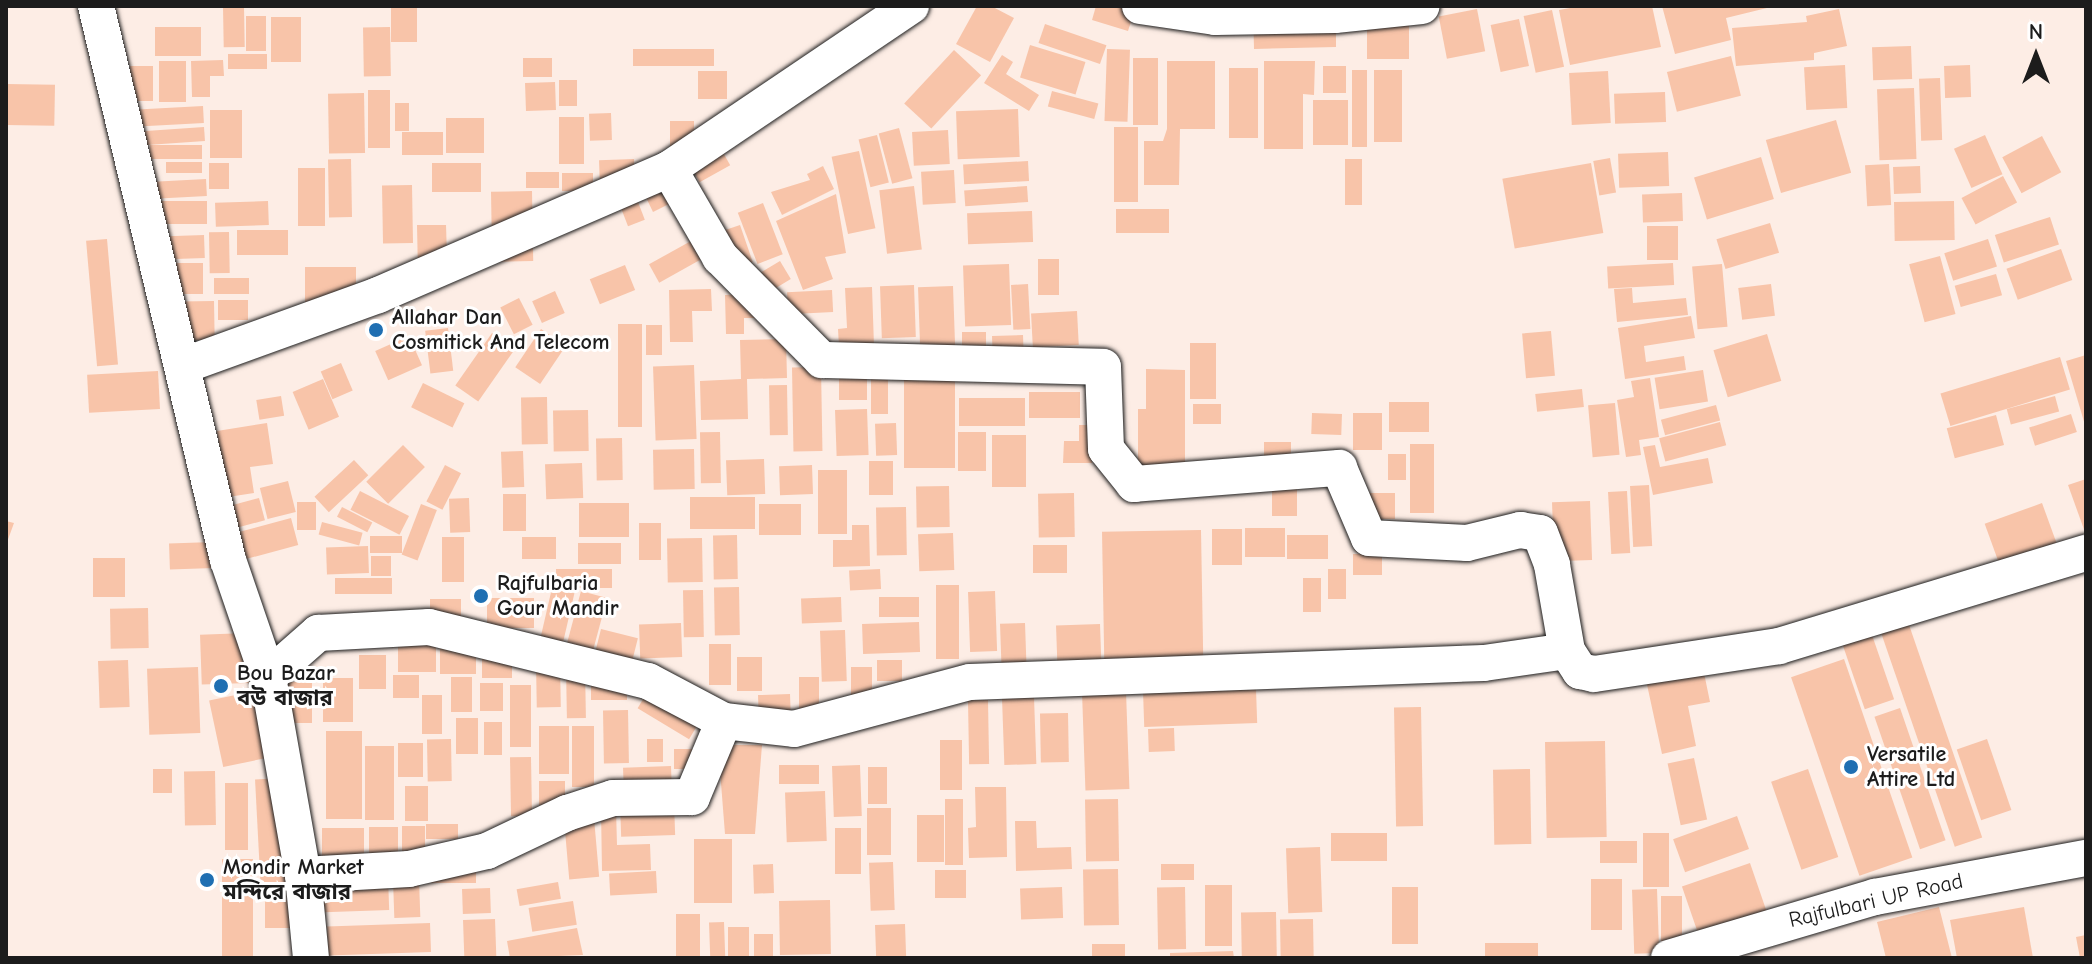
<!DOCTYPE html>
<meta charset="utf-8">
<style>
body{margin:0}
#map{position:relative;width:2092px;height:964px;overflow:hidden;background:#fdede5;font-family:"Comic Neue","Noto Sans Bengali",sans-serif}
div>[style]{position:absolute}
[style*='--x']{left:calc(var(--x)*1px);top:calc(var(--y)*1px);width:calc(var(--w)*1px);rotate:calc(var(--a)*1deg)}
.building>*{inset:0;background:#f8c4a9;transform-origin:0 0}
.roads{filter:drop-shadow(0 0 2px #1c1c1c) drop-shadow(0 0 2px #1c1c1c)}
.minor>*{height:36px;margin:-18px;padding:0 18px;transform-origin:18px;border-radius:18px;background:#fff}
.dots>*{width:22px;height:22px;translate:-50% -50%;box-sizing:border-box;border:4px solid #fff;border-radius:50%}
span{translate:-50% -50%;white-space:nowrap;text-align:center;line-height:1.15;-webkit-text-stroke:6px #fff;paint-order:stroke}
.poi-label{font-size:22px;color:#1c1c1c;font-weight:700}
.left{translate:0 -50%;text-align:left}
.street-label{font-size:22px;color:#1c1c1c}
.frame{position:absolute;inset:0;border:8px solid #1c1c1c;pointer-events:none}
.north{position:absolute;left:1996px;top:16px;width:80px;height:80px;-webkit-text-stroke:6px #fff;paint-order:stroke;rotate:0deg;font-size:22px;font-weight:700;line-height:32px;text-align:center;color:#1c1c1c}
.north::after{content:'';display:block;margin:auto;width:28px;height:36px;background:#1c1c1c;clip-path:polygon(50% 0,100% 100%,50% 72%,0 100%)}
</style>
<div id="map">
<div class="building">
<i style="left:244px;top:6px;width:41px;height:21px;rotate:89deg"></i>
<i style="left:391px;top:6px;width:26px;height:36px"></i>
<i style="clip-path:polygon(977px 6px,991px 6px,1014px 18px,990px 62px,956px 44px)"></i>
<i style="clip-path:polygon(1096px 6px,1136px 6px,1128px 31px,1092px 20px)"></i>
<i style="clip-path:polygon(1253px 6px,1336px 30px,1336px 47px,1254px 49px)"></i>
<i style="left:1367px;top:6px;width:42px;height:53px"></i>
<i style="clip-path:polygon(1581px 6px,1652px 6px,1661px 47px,1570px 65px,1559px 10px)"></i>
<i style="clip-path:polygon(1662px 6px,1771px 6px,1771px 7px,1726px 18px,1731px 40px,1675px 54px)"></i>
<i style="left:1477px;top:9px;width:43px;height:39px;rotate:79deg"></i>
<i style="clip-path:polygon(1839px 9px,1847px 46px,1814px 53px,1814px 60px,1736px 66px,1732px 28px,1807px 22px,1806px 16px)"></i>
<i style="left:1552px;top:10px;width:58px;height:29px;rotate:78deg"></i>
<i style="left:246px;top:16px;width:20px;height:35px"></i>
<i style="left:271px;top:17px;width:30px;height:45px"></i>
<i style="left:1519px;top:19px;width:48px;height:29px;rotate:78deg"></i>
<i style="left:1045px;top:24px;width:65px;height:20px;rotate:19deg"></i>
<i style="left:201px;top:27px;width:29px;height:46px;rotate:90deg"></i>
<i style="left:390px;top:27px;width:49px;height:27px;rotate:89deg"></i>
<i style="left:1030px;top:45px;width:58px;height:34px;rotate:17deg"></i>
<i style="left:1911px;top:46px;width:33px;height:39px;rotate:88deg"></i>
<i style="left:714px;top:49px;width:17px;height:81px;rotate:90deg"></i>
<i style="left:1107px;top:49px;width:23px;height:72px;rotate:2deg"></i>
<i style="left:954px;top:50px;width:37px;height:73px;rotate:43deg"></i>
<i style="left:267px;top:54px;width:15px;height:39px;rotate:90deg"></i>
<i style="clip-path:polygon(1002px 55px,1013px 62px,1006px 74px,1039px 95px,1029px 111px,984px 83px)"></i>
<i style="left:1731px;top:56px;width:41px;height:66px;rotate:76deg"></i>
<i style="left:523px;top:58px;width:29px;height:19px"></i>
<i style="left:1133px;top:58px;width:25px;height:67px"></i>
<i style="clip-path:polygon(223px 60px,224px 76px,210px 76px,210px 97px,192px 97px,191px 61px)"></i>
<i style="left:159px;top:61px;width:27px;height:41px"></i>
<i style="clip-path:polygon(1167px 61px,1215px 61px,1215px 129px,1180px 129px,1179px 185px,1144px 185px,1144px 141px,1163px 141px,1167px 129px)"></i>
<i style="clip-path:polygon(1264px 61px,1315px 61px,1314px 95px,1303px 94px,1303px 149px,1264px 149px)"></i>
<i style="left:1845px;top:65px;width:43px;height:41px;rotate:87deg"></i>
<i style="left:1970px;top:65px;width:32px;height:26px;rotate:88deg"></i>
<i style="left:130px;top:66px;width:23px;height:35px"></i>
<i style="left:1323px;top:66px;width:23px;height:27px"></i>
<i style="left:1229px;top:68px;width:29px;height:70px"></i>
<i style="left:1352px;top:70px;width:15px;height:77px"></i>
<i style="left:1374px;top:70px;width:28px;height:72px"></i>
<i style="left:698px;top:71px;width:29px;height:28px"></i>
<i style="left:1608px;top:71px;width:52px;height:39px;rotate:87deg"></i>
<i style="left:1940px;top:78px;width:62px;height:21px;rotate:88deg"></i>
<i style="left:577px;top:80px;width:26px;height:18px;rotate:90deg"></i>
<i style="left:555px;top:82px;width:28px;height:30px;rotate:88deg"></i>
<i style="left:6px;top:84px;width:49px;height:41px;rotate:1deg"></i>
<i style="left:1914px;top:88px;width:71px;height:37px;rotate:88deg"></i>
<i style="left:368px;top:90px;width:22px;height:58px"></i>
<i style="left:1052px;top:91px;width:48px;height:16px;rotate:15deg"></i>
<i style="left:1665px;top:92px;width:30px;height:51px;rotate:88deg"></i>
<i style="left:364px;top:93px;width:60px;height:36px;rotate:89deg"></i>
<i style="left:1313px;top:100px;width:35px;height:45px"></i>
<i style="left:395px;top:103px;width:14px;height:28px"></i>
<i style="left:203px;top:106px;width:17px;height:70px;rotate:87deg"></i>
<i style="left:1018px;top:109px;width:48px;height:62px;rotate:88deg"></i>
<i style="left:210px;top:110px;width:32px;height:48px"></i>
<i style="left:611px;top:113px;width:27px;height:22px;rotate:88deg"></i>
<i style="left:559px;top:117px;width:25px;height:47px"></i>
<i style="left:446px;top:118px;width:38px;height:35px"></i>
<i style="left:1836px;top:120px;width:55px;height:73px;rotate:74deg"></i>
<i style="left:670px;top:121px;width:24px;height:38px"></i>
<i style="left:204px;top:127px;width:14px;height:69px;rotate:86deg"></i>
<i style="left:1114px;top:127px;width:24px;height:75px"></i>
<i style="left:899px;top:128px;width:52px;height:21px;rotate:75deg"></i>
<i style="left:948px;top:130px;width:34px;height:36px;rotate:87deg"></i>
<i style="left:443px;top:132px;width:23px;height:41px;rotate:90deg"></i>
<i style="left:877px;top:135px;width:49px;height:19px;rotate:76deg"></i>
<i style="left:1985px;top:135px;width:43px;height:34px;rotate:66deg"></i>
<i style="left:2042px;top:136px;width:41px;height:45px;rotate:62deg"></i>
<i style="left:202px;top:145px;width:14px;height:52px;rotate:90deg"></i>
<i style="left:720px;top:147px;width:21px;height:35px;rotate:61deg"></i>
<i style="left:859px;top:151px;width:79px;height:28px;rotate:78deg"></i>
<i style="left:1668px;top:152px;width:34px;height:50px;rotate:88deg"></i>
<i style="left:1761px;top:157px;width:44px;height:70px;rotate:73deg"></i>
<i style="left:1610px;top:158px;width:35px;height:17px;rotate:80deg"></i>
<i style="left:351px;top:159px;width:58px;height:23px;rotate:89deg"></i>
<i style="left:634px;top:159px;width:26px;height:35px;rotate:88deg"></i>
<i style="left:1345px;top:159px;width:17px;height:46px"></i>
<i style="left:1028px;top:161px;width:20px;height:65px;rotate:87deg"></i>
<i style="left:202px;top:162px;width:11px;height:36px;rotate:90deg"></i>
<i style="left:209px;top:163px;width:20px;height:26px"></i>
<i style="left:481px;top:163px;width:29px;height:49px;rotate:90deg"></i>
<i style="left:1591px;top:163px;width:71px;height:90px;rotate:80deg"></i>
<i style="left:1889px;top:164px;width:41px;height:24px;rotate:87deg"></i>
<i style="clip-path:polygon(823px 166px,834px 189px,782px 215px,771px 192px,810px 180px,807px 174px)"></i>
<i style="left:1920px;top:166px;width:27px;height:27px;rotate:88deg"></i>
<i style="left:298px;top:168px;width:27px;height:58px"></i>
<i style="left:954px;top:170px;width:33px;height:33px;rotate:87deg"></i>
<i style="left:526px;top:172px;width:33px;height:16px"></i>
<i style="left:562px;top:173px;width:31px;height:18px"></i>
<i style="left:2003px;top:176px;width:30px;height:47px;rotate:62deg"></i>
<i style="left:206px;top:179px;width:17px;height:57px;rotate:87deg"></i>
<i style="left:412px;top:185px;width:58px;height:30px;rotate:89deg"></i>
<i style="left:914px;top:186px;width:64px;height:35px;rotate:83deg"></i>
<i style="left:1027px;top:186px;width:16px;height:63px;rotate:86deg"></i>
<i style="clip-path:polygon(641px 187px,689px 194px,653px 212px)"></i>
<i style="left:633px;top:189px;width:33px;height:18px;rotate:69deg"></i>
<i style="left:532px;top:191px;width:70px;height:41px;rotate:89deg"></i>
<i style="left:1682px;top:193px;width:28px;height:40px;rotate:88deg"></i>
<i style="clip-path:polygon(836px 194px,846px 253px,825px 257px,833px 279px,803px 290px,776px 221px)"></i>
<i style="left:207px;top:201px;width:23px;height:51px;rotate:90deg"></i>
<i style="left:268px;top:201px;width:24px;height:53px;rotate:88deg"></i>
<i style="left:1954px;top:201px;width:39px;height:60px;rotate:89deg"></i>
<i style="left:763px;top:203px;width:55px;height:27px;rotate:69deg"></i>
<i style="left:1116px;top:209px;width:53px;height:24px"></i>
<i style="left:1032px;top:211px;width:31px;height:65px;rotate:88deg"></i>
<i style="left:2050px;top:217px;width:29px;height:58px;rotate:72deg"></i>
<i style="left:1770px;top:223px;width:31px;height:56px;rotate:73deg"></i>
<i style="clip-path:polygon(417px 225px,446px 225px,447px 255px,418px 272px)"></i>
<i style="left:740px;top:225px;width:39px;height:18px;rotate:71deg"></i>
<i style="left:1647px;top:226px;width:31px;height:34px"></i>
<i style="left:237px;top:230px;width:51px;height:25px"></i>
<i style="left:229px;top:232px;width:41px;height:20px;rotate:89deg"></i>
<i style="left:204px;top:235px;width:23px;height:44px;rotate:88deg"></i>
<i style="left:107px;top:239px;width:126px;height:21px;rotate:85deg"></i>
<i style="left:1988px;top:239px;width:29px;height:46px;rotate:72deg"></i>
<i style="left:691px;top:241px;width:21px;height:48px;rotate:61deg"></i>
<i style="left:2061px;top:249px;width:33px;height:58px;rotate:70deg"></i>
<i style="left:1940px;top:256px;width:60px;height:32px;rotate:75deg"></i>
<i style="left:1038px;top:259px;width:21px;height:36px"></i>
<i style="left:780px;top:261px;width:21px;height:29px;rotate:59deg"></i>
<i style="left:166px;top:263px;width:37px;height:31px"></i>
<i style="left:1673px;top:263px;width:22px;height:66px;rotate:87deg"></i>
<i style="left:1009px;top:264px;width:61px;height:46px;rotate:88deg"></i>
<i style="left:1722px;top:264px;width:63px;height:30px;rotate:85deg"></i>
<i style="left:625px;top:265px;width:27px;height:38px;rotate:68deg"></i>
<i style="left:305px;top:267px;width:51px;height:43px"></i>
<i style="left:1996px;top:274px;width:22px;height:43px;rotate:74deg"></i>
<i style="left:249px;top:278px;width:16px;height:35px;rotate:90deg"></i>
<i style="left:1028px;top:284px;width:45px;height:17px;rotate:87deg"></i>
<i style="left:1771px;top:284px;width:32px;height:33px;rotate:83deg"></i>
<i style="left:914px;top:285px;width:52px;height:34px;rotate:88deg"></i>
<i style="left:953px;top:286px;width:73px;height:35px;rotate:88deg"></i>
<i style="clip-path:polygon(872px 287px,874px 346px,839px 347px,838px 329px,847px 328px,845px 288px)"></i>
<i style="clip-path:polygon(1632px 288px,1633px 303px,1686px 298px,1688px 315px,1617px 322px,1614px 289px)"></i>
<i style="clip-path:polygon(711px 289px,712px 311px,692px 311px,693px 342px,670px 342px,669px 290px)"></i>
<i style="left:832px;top:290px;width:22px;height:45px;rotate:87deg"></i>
<i style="left:555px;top:291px;width:24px;height:25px;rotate:66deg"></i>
<i style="clip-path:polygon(754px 294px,755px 318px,744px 318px,744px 334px,726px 334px,725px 295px)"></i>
<i style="left:519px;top:298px;width:30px;height:21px;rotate:63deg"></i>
<i style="left:218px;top:300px;width:30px;height:20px"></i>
<i style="left:214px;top:301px;width:39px;height:34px;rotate:89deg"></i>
<i style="left:1077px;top:311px;width:34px;height:46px;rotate:87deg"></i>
<i style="clip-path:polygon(1691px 316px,1695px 338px,1644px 346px,1646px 362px,1684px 356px,1686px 370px,1625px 379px,1618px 328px)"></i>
<i style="left:618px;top:324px;width:24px;height:103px"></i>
<i style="left:646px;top:325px;width:16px;height:30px"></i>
<i style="left:448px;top:328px;width:43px;height:23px;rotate:83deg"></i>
<i style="left:541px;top:329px;width:30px;height:46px;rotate:34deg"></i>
<i style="left:1551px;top:331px;width:45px;height:29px;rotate:85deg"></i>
<i style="left:962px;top:332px;width:24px;height:23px"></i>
<i style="left:492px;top:333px;width:28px;height:64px;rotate:35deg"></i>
<i style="left:1767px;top:334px;width:49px;height:56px;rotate:73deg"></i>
<i style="left:1023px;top:335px;width:24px;height:31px;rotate:88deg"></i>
<i style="left:409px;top:336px;width:32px;height:37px;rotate:66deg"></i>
<i style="clip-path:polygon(786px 339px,787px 378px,747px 379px,748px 419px,701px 420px,700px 381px,741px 379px,740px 340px)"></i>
<i style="left:1190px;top:343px;width:26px;height:56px"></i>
<i style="clip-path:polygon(2086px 355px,2086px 425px,2085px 425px,2066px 361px)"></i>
<i style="left:2060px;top:357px;width:34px;height:125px;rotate:73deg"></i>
<i style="left:341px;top:363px;width:30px;height:22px;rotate:67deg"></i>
<i style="left:694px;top:365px;width:74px;height:41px;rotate:88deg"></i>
<i style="left:839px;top:365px;width:28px;height:35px"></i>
<i style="left:821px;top:367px;width:84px;height:29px;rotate:89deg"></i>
<i style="clip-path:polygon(1146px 369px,1185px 370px,1185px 468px,1138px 468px,1138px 409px,1146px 409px)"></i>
<i style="left:1703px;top:370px;width:32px;height:49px;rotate:81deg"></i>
<i style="left:158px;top:371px;width:38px;height:71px;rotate:87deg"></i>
<i style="left:904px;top:373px;width:51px;height:95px"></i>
<i style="clip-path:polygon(1650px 378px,1659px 437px,1639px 440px,1641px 455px,1626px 457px,1617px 400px,1634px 397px,1631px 381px)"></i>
<i style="left:323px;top:379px;width:41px;height:33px;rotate:67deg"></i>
<i style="left:871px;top:379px;width:17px;height:35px"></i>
<i style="left:423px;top:383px;width:46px;height:27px;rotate:26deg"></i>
<i style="left:787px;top:385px;width:50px;height:18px;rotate:89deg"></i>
<i style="left:1582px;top:389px;width:18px;height:47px;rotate:84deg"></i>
<i style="left:1029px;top:392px;width:51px;height:26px"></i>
<i style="left:281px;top:396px;width:20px;height:25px;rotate:81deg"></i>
<i style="left:2055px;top:396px;width:16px;height:50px;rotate:75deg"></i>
<i style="left:547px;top:397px;width:47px;height:26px;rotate:89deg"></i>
<i style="left:959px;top:398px;width:66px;height:28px"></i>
<i style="left:1389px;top:402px;width:40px;height:30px"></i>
<i style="left:1615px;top:403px;width:52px;height:27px;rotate:85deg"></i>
<i style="left:1193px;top:404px;width:28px;height:20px"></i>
<i style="left:1716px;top:405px;width:16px;height:57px;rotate:75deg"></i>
<i style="left:867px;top:409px;width:46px;height:32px;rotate:88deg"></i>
<i style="left:588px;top:410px;width:41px;height:35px;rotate:89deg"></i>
<i style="left:1312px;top:413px;width:30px;height:21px;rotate:2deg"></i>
<i style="left:1353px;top:413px;width:29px;height:37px"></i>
<i style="left:2071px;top:414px;width:19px;height:44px;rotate:72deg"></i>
<i style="left:1996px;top:415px;width:31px;height:51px;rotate:75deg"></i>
<i style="left:1720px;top:422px;width:24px;height:63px;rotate:75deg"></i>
<i style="clip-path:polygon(267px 423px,273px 464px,250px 467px,254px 493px,228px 497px,217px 431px)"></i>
<i style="left:896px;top:423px;width:32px;height:21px;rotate:88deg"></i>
<i style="clip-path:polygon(1079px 425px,1092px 425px,1092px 463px,1063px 463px,1064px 441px,1079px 441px)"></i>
<i style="left:720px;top:432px;width:51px;height:20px;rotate:89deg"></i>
<i style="left:958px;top:432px;width:28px;height:39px"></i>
<i style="left:992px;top:435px;width:34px;height:52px"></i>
<i style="left:622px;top:438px;width:42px;height:26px;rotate:89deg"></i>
<i style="left:1264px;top:442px;width:27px;height:24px"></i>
<i style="left:1410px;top:444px;width:24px;height:69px"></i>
<i style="left:403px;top:445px;width:31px;height:52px;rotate:45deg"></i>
<i style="clip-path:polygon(1655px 445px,1660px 467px,1708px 458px,1713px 483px,1653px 495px,1643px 447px)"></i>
<i style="left:694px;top:449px;width:40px;height:41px;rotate:89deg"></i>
<i style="left:523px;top:451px;width:36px;height:22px;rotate:88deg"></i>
<i style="left:1388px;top:454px;width:18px;height:26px"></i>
<i style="left:764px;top:459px;width:35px;height:38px;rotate:88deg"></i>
<i style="left:354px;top:460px;width:21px;height:54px;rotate:47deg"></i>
<i style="left:869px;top:461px;width:24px;height:34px"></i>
<i style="left:582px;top:463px;width:35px;height:37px;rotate:88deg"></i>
<i style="left:445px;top:465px;width:18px;height:41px;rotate:27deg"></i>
<i style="left:812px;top:465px;width:29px;height:33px;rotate:88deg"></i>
<i style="left:818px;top:470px;width:29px;height:64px"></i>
<i style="left:1272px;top:478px;width:25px;height:38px"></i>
<i style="clip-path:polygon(2086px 479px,2086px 535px,2068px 485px)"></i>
<i style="left:288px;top:481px;width:32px;height:29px;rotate:76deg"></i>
<i style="left:1649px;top:485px;width:61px;height:19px;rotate:87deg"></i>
<i style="left:949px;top:486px;width:41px;height:33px;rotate:89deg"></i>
<i style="left:360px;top:491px;width:55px;height:21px;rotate:27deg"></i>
<i style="left:1627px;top:491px;width:62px;height:19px;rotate:87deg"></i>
<i style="left:1074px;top:493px;width:44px;height:36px;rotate:89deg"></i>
<i style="left:1363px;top:493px;width:32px;height:26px"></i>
<i style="left:503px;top:494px;width:23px;height:37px"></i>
<i style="left:755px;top:497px;width:32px;height:65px;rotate:90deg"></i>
<i style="left:259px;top:498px;width:23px;height:32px;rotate:75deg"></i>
<i style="left:469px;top:498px;width:34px;height:20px;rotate:88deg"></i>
<i style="left:1590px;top:501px;width:59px;height:38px;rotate:88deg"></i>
<i style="left:297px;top:502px;width:19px;height:28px"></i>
<i style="left:629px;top:503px;width:34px;height:50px;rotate:90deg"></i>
<i style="left:2042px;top:503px;width:47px;height:61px;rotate:70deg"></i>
<i style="left:421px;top:504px;width:17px;height:54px;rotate:21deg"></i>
<i style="left:801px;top:504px;width:31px;height:42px;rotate:90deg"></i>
<i style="left:342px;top:507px;width:34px;height:11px;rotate:27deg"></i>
<i style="left:906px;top:507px;width:48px;height:30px;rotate:89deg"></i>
<i style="left:291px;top:518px;width:28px;height:55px;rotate:75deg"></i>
<i style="clip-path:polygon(6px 521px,14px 523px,6px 545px)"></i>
<i style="left:322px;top:522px;width:42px;height:13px;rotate:15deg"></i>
<i style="left:639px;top:523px;width:22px;height:37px"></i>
<i style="clip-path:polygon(852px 525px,869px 525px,870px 566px,833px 567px,833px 540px,852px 540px)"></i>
<i style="left:1245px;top:528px;width:40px;height:29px"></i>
<i style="left:1212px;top:529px;width:30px;height:36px"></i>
<i style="left:1201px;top:530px;width:141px;height:99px;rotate:89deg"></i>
<i style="left:953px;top:533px;width:37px;height:35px;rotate:88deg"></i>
<i style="left:737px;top:535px;width:44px;height:24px;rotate:89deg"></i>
<i style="left:1287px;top:535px;width:41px;height:24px"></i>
<i style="left:370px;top:536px;width:32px;height:17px"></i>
<i style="left:442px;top:537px;width:22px;height:45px"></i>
<i style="left:556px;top:537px;width:22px;height:34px;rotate:90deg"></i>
<i style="left:702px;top:538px;width:44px;height:35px;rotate:89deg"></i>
<i style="left:213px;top:542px;width:26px;height:44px;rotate:88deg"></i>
<i style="left:621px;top:543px;width:21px;height:43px;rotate:90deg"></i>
<i style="left:1033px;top:545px;width:34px;height:28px"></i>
<i style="left:368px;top:546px;width:27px;height:42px;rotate:88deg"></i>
<i style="left:1353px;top:554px;width:29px;height:21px"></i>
<i style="left:371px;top:556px;width:20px;height:20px"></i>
<i style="left:93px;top:558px;width:32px;height:39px"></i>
<i style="left:612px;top:569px;width:19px;height:56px;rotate:90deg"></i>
<i style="left:880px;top:569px;width:20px;height:31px;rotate:87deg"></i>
<i style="left:1328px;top:569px;width:18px;height:30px"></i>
<i style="left:392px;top:578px;width:16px;height:57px;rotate:90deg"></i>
<i style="left:1303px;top:578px;width:18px;height:34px"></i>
<i style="left:936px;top:585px;width:23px;height:74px"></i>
<i style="left:739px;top:587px;width:48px;height:25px;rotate:89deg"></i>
<i style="left:552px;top:588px;width:23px;height:62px;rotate:13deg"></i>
<i style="left:703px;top:590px;width:47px;height:20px;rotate:89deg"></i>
<i style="left:581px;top:591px;width:27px;height:66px;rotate:15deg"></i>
<i style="left:995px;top:591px;width:60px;height:27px;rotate:88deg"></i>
<i style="left:841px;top:597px;width:25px;height:40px;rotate:88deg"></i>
<i style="left:919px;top:597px;width:20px;height:40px;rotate:90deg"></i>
<i style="left:534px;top:598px;width:30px;height:47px;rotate:90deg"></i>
<i style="left:461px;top:599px;width:22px;height:31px;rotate:90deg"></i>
<i style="left:148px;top:608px;width:40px;height:38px;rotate:89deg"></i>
<i style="left:1907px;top:619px;width:231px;height:29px;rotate:71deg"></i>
<i style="left:919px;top:622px;width:30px;height:57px;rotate:88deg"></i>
<i style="left:681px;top:623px;width:34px;height:42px;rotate:88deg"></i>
<i style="left:1025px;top:623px;width:52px;height:25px;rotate:88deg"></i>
<i style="left:1100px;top:624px;width:47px;height:44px;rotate:88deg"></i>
<i style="left:601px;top:629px;width:38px;height:34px;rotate:14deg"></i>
<i style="left:845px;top:630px;width:51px;height:25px;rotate:88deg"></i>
<i style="left:1871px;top:632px;width:71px;height:31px;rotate:71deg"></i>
<i style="left:247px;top:633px;width:50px;height:47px;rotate:88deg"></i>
<i style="left:398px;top:641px;width:38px;height:31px"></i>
<i style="left:476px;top:642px;width:32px;height:36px;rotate:90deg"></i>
<i style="left:709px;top:644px;width:22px;height:41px"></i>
<i style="left:512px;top:649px;width:29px;height:30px;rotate:90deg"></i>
<i style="left:359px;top:655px;width:27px;height:34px"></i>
<i style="left:737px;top:657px;width:25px;height:34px"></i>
<i style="left:1844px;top:659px;width:210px;height:56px;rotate:71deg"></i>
<i style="left:128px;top:660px;width:47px;height:30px;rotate:88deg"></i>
<i style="left:877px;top:660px;width:25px;height:21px"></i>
<i style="left:560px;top:662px;width:45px;height:24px;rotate:89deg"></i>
<i style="left:585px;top:666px;width:52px;height:19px;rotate:89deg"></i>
<i style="left:198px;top:667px;width:66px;height:51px;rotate:88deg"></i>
<i style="left:851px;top:667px;width:21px;height:36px"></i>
<i style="clip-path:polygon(1703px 668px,1710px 702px,1688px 706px,1696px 746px,1662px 754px,1646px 680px)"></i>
<i style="left:393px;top:675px;width:26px;height:23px"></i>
<i style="left:451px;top:677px;width:21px;height:35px"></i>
<i style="left:799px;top:677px;width:20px;height:44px"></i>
<i style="left:323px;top:678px;width:30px;height:44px"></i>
<i style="left:591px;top:679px;width:36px;height:21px"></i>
<i style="left:284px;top:682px;width:28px;height:41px"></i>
<i style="left:480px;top:683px;width:23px;height:28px"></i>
<i style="left:510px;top:685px;width:21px;height:62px"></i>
<i style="left:651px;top:686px;width:60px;height:26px;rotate:31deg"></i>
<i style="left:1256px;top:689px;width:34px;height:113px;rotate:88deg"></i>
<i style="left:259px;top:690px;width:68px;height:51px;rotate:78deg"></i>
<i style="left:1126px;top:691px;width:98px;height:44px;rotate:88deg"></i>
<i style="left:790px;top:694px;width:27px;height:32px;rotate:88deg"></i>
<i style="left:422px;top:695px;width:20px;height:39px"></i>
<i style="left:1034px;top:697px;width:67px;height:32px;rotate:88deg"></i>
<i style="left:988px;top:700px;width:64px;height:20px;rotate:89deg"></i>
<i style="left:1421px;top:707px;width:119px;height:27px;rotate:89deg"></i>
<i style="left:1900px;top:708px;width:140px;height:27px;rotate:71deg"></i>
<i style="left:628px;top:710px;width:53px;height:25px;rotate:89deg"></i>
<i style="left:1068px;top:713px;width:49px;height:28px;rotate:89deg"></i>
<i style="left:478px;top:718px;width:36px;height:22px;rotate:90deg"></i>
<i style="left:484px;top:722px;width:18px;height:33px"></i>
<i style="left:569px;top:726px;width:48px;height:30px;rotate:90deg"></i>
<i style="left:572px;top:726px;width:22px;height:61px"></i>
<i style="left:1174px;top:728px;width:23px;height:26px;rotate:88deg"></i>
<i style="left:326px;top:731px;width:36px;height:88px"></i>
<i style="left:451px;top:739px;width:42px;height:24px;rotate:89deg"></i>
<i style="left:647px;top:739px;width:16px;height:23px"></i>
<i style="left:1987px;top:739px;width:75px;height:32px;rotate:71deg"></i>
<i style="left:940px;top:740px;width:22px;height:50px"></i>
<i style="left:1605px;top:741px;width:96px;height:60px;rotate:89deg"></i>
<i style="left:398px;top:743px;width:25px;height:34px"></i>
<i style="clip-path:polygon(718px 745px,762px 745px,755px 834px,725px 834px)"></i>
<i style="left:365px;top:746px;width:29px;height:74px"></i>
<i style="left:694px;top:749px;width:20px;height:20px;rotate:90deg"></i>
<i style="left:531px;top:757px;width:59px;height:21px;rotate:89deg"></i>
<i style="left:1694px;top:758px;width:63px;height:27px;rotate:78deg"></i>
<i style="left:819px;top:765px;width:19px;height:40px;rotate:90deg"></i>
<i style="left:860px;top:765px;width:51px;height:28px;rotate:88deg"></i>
<i style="left:671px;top:766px;width:23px;height:48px;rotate:88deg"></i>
<i style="left:887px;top:767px;width:37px;height:19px;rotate:90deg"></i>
<i style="left:153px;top:769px;width:19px;height:24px"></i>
<i style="left:1530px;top:769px;width:75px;height:37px;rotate:89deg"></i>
<i style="left:1808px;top:769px;width:93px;height:39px;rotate:71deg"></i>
<i style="left:215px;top:771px;width:54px;height:31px;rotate:89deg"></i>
<i style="left:282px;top:778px;width:113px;height:27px;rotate:87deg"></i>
<i style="left:565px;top:781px;width:24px;height:26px;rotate:90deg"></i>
<i style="left:225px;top:783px;width:23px;height:67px"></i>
<i style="left:405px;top:786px;width:23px;height:35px"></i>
<i style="clip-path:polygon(975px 787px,1006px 787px,1007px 857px,969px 858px,968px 828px,976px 827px)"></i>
<i style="left:825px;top:791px;width:50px;height:40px;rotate:88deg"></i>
<i style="left:945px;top:799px;width:18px;height:66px"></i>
<i style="left:1118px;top:799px;width:62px;height:33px;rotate:89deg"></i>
<i style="left:674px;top:802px;width:33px;height:54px;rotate:88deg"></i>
<i style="left:867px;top:808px;width:24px;height:47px"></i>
<i style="clip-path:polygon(616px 809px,617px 845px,650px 844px,651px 870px,602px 871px,601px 810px)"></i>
<i style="left:917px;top:815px;width:27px;height:47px"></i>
<i style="left:1737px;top:816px;width:35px;height:68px;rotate:70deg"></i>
<i style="left:594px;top:818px;width:59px;height:30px;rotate:85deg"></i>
<i style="clip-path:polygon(1015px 821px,1036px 821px,1037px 848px,1071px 847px,1072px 869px,1016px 871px)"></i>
<i style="left:458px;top:824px;width:15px;height:32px;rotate:90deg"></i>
<i style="left:402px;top:826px;width:23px;height:25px"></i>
<i style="left:398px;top:827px;width:35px;height:29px;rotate:90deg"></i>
<i style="left:322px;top:828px;width:42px;height:35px"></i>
<i style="left:835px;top:828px;width:26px;height:46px"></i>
<i style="left:1387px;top:833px;width:28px;height:56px;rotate:90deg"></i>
<i style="left:1643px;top:833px;width:26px;height:54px"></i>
<i style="left:694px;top:839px;width:38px;height:64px"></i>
<i style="left:1637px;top:841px;width:22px;height:37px;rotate:90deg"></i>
<i style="left:1320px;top:847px;width:65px;height:34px;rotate:88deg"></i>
<i style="left:222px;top:859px;width:31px;height:99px"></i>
<i style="left:476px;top:862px;width:21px;height:45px;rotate:90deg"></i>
<i style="left:893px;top:862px;width:48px;height:24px;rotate:88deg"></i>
<i style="left:1750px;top:863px;width:52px;height:72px;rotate:71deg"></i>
<i style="left:773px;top:864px;width:29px;height:20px;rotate:88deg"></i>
<i style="left:1194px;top:864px;width:16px;height:33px;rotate:90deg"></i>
<i style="left:1118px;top:869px;width:56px;height:35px;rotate:89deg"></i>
<i style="left:935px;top:870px;width:31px;height:28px"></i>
<i style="left:656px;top:871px;width:22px;height:47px;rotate:87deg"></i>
<i style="left:388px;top:876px;width:34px;height:65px;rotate:88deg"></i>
<i style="left:419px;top:879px;width:38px;height:26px;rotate:88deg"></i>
<i style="left:1591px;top:879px;width:31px;height:51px"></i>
<i style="left:558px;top:882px;width:17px;height:42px;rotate:80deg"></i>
<i style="left:1205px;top:885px;width:27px;height:61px"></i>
<i style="left:1062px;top:887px;width:31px;height:42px;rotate:88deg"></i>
<i style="left:1185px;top:887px;width:62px;height:28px;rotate:89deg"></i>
<i style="left:1392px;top:887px;width:26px;height:57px"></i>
<i style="left:490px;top:888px;width:25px;height:28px;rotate:88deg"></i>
<i style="left:1657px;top:889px;width:64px;height:25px;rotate:88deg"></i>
<i style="left:1661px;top:896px;width:21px;height:50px"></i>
<i style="left:265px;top:900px;width:33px;height:28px"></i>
<i style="left:830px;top:900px;width:54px;height:51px;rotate:89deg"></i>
<i style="left:573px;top:901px;width:24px;height:45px;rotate:81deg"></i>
<i style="clip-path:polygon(1939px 907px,1952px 958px,1886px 958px,1877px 922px)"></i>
<i style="clip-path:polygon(2024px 907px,2033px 958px,1957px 958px,1950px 920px)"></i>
<i style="left:1276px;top:912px;width:46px;height:35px;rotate:89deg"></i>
<i style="left:676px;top:914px;width:24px;height:44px"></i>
<i style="left:495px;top:919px;width:37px;height:32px;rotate:88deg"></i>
<i style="left:1313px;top:919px;width:39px;height:33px;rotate:89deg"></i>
<i style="left:724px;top:922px;width:36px;height:15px;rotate:88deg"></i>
<i style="left:430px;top:923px;width:29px;height:103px;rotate:88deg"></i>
<i style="left:905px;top:924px;width:34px;height:30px;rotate:88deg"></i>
<i style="left:728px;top:927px;width:21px;height:31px"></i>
<i style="clip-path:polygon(577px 928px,583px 955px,510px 958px,507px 941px)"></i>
<i style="left:754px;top:934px;width:19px;height:24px"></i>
<i style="clip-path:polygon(2086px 935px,2086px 958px,2080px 958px,2076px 937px)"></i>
<i style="left:1538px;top:943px;width:15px;height:53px;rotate:90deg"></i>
<i style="left:1125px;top:944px;width:14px;height:33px;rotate:90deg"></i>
<i style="clip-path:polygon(1233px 951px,1234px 958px,1170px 958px,1170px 953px)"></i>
</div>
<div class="roads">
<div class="minor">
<i style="--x:96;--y:6;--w:570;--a:76.6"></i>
<i style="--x:228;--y:560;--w:124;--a:71.1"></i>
<i style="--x:268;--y:677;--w:201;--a:80"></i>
<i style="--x:303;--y:875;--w:83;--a:84.5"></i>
<i style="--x:1140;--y:6;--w:76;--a:8.3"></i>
<i style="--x:1215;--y:17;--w:120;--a:-1"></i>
<i style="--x:1335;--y:15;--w:87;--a:-5.9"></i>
<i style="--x:669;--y:169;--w:102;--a:59.9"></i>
<i style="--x:720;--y:257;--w:145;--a:45.3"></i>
<i style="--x:822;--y:360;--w:281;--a:1.4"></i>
<i style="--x:1103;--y:367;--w:82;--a:87.9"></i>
<i style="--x:1106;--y:449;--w:45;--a:51.3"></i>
<i style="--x:1134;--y:484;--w:206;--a:-4.5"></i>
<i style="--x:1339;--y:468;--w:76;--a:66.8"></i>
<i style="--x:1369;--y:538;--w:98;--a:2.9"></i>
<i style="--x:1467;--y:543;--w:55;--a:-13.8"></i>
<i style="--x:1520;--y:530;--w:20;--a:9"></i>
<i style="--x:1540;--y:533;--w:34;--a:69"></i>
<i style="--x:1552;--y:565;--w:87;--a:80.1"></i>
<i style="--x:1567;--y:651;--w:24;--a:57"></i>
<i style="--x:1580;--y:671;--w:14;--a:12"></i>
<i style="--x:1594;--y:674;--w:187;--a:-8.6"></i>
<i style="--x:1779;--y:646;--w:321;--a:-16.9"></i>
<i style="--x:185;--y:365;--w:205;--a:-19.9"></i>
<i style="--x:378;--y:295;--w:317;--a:-23.4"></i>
<i style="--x:669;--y:169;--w:292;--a:-34"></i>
<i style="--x:268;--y:677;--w:67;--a:-41.3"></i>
<i style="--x:318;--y:633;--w:111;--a:-3.1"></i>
<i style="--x:429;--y:627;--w:226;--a:13.9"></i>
<i style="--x:648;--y:681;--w:86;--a:27.8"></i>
<i style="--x:724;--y:721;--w:70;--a:6.5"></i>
<i style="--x:794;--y:729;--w:182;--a:-15"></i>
<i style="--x:970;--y:682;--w:514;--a:-2.12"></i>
<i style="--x:1484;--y:663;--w:84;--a:-8.2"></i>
<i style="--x:303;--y:875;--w:106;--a:-3.2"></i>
<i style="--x:409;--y:869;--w:80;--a:-13"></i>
<i style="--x:487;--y:851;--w:89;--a:-25.4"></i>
<i style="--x:567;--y:813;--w:48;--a:-18.1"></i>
<i style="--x:613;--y:798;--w:79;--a:-0.7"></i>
<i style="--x:692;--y:797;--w:82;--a:-67.2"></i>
<i style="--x:1669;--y:958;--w:215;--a:-16.5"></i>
<i style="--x:1875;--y:897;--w:215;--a:-10.5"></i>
</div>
</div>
<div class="dots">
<i style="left:376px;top:330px;background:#1f6fb2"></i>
<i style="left:481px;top:596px;background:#1f6fb2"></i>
<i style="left:221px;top:686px;background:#1f6fb2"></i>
<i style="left:1851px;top:767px;background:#1f6fb2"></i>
<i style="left:207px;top:880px;background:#1f6fb2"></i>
</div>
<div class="poi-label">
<span class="left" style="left:392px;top:330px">Allahar Dan<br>Cosmitick And Telecom</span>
<span class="left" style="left:497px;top:596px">Rajfulbaria<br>Gour Mandir</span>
<span class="left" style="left:237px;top:686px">Bou Bazar<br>বউ বাজার</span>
<span class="left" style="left:1867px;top:767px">Versatile<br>Attire Ltd</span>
<span class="left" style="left:223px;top:880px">Mondir Market<br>মন্দিরে বাজার</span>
</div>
<div class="street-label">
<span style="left:1876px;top:901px;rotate:-13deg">Rajfulbari UP Road</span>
</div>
<div class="frame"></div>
<div class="north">N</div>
</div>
